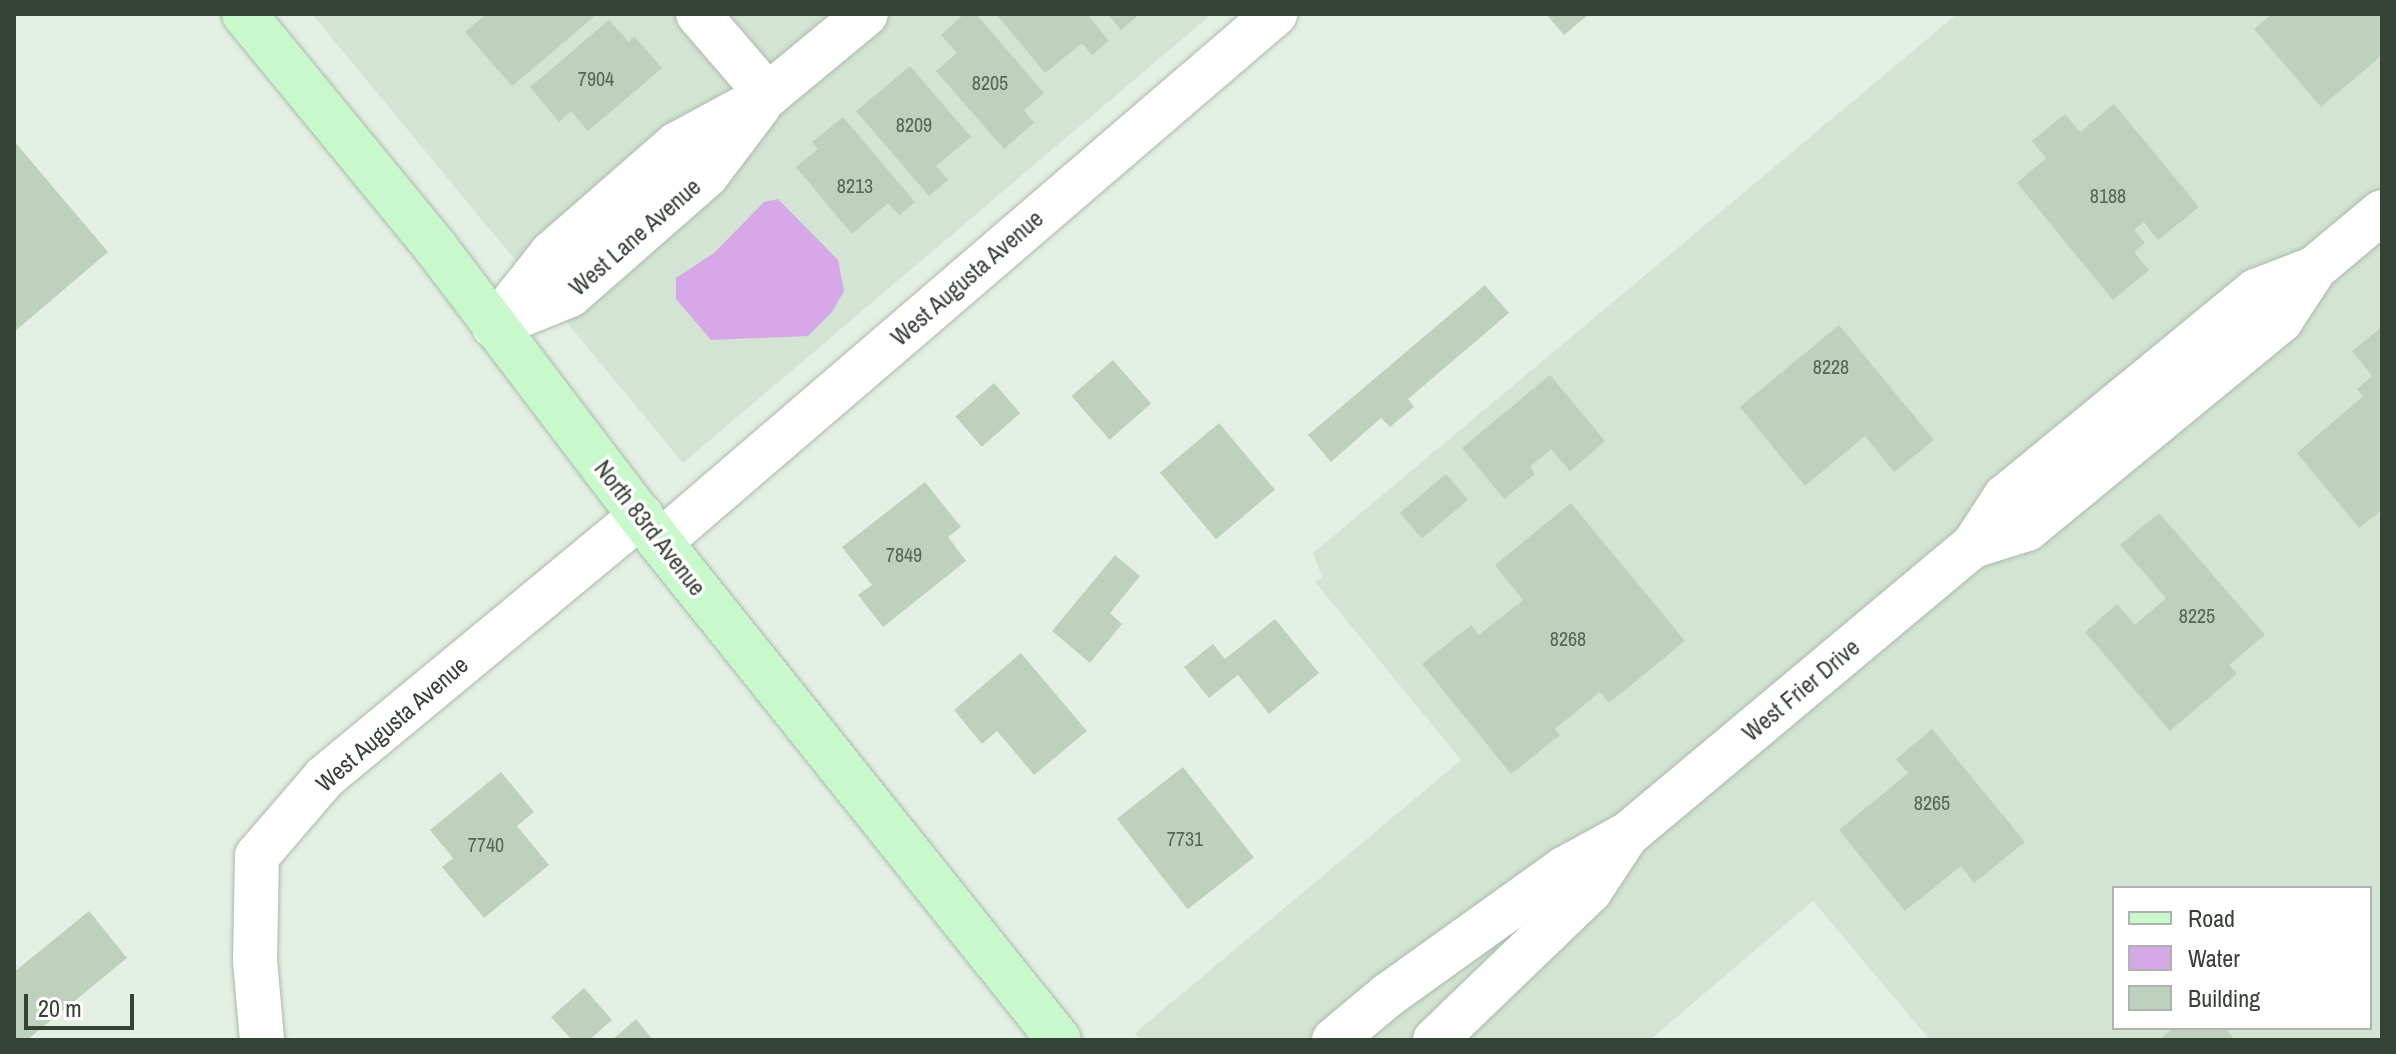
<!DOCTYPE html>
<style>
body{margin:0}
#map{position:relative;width:2396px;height:1054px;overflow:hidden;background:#e5f0e5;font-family:"Archivo Narrow",sans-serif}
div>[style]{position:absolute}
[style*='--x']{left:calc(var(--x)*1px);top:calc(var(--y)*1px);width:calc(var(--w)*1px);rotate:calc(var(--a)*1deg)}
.residential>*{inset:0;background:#d4e4d4}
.water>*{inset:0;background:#d6a8e7}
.building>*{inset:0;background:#bed1bc;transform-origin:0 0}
.roads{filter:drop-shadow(0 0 2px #a9bba9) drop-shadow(0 0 2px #a9bba9)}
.street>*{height:44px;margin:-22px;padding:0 22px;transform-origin:22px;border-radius:22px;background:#fff}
.secondary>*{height:44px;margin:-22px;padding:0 22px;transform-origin:22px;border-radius:22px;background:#c8f8cc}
span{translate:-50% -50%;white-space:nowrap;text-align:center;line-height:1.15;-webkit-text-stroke:7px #fff;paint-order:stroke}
.number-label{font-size:20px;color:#586658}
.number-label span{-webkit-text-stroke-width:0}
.street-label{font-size:24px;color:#364236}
.frame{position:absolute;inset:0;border:16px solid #364236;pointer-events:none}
.legend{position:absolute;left:2112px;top:886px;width:260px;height:144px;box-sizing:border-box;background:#fff;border:2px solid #afb3af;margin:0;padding:10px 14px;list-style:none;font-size:24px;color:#364236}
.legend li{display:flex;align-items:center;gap:16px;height:40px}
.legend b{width:40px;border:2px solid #afb3af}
.scale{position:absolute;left:24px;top:994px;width:110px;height:36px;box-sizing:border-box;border:4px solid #364236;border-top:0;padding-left:10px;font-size:24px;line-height:28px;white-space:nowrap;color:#364236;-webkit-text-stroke:6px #fff;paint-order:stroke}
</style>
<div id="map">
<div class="residential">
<i style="clip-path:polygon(312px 14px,1212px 14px,683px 463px)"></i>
<i style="clip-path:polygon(evenodd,1957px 14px,2382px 14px,2382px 1040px,1930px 1040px,1813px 901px,1650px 1040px,1141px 1040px,1135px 1033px,1461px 760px,1315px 582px,1322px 577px,1313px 553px,1957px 14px,2114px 888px,2370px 888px,2370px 1028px,2114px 1028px,2114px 888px)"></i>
</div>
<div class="water">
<i style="clip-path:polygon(778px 199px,838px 260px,844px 291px,832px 312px,808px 336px,711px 340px,676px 299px,676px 278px,714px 253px,764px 202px)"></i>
</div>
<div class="building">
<i style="clip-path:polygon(486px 14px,597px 14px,512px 86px,465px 32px)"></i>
<i style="clip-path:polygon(964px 14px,976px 14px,1044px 93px,1024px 110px,1034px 123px,1004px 149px,936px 71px,957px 53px,941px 35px)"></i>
<i style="clip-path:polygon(996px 14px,1087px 14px,1109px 41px,1092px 55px,1082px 43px,1045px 73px)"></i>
<i style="clip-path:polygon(1108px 14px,1140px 14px,1121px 30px)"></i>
<i style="clip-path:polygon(1546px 14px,1589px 14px,1564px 35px)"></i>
<i style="clip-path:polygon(2272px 14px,2382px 14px,2382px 55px,2321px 107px,2254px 29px)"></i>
<i style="clip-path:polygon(609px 20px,629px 42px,634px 36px,662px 68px,588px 131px,571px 111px,559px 122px,530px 87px)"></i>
<i style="clip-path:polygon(910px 66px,971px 137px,936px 166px,948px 180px,929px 196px,856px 111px)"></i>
<i style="clip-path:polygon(2114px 104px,2199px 207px,2158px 240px,2144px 222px,2134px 230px,2145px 243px,2134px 252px,2149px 270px,2113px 300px,2017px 183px,2046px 158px,2032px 141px,2065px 114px,2080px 132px)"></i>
<i style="clip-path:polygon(843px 117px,915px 202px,899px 215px,888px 203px,852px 234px,796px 167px,818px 149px,812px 142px)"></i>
<i style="clip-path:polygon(14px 141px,108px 252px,14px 332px)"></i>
<i style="clip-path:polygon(1485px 285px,1509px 313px,1408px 399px,1414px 407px,1390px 427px,1381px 418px,1331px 462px,1308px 435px)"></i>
<i style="clip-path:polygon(1839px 325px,1934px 440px,1894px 472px,1865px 436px,1805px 486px,1740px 407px)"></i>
<i style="clip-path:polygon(2382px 327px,2382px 510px,2359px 528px,2297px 453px,2363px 396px,2357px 389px,2372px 376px,2352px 351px)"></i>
<i style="left:1113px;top:360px;width:58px;height:55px;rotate:49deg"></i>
<i style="clip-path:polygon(1550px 375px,1605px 441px,1570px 471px,1551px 449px,1530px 467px,1535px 474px,1504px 499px,1462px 448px)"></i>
<i style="left:994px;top:383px;width:40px;height:51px;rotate:49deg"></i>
<i style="left:1219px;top:423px;width:87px;height:77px;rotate:50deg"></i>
<i style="left:1446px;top:474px;width:34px;height:60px;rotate:50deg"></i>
<i style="clip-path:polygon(925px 482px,961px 527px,948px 537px,966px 561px,883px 627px,858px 595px,872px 585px,842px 547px)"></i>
<i style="clip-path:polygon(1571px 503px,1685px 641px,1609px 703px,1600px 692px,1555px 729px,1560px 735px,1511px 774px,1422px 664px,1471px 625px,1479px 635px,1523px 600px,1495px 565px)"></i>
<i style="clip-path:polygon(2159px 513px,2265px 635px,2229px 665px,2237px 674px,2170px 731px,2085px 632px,2117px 604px,2135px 625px,2166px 598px,2120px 545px)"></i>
<i style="clip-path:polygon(1115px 555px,1140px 576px,1110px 613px,1122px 624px,1090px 663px,1052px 631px)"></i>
<i style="clip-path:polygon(1275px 619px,1319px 673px,1269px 714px,1238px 675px,1209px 698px,1184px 667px,1213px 644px,1225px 659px)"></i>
<i style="clip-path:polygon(1021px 653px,1087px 731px,1034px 775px,997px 731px,982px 744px,954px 710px)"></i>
<i style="clip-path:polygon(1932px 729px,2025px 842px,1974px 883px,1961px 866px,1905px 911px,1839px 830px,1908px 773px,1896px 759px)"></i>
<i style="left:1183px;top:767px;width:115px;height:84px;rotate:52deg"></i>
<i style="clip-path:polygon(501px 772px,534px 812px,517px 826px,549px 865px,484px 918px,442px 867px,453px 858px,430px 830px)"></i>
<i style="clip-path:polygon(89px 911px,127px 958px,27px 1040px,14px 1040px,14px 972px)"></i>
<i style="clip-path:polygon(584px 988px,612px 1020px,589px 1040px,572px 1040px,551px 1017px)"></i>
<i style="clip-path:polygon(636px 1019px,653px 1040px,612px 1040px)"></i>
<i style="clip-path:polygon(2173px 1028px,2225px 1028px,2235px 1040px,2159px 1040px)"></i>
</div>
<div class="roads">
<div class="street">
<i style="--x:698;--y:14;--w:107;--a:49.2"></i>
<i style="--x:494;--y:326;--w:93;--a:-51.5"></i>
<i style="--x:552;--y:253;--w:166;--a:-41.1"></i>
<i style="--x:677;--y:144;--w:103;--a:-28.3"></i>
<i style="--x:768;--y:95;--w:127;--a:-39.6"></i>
<i style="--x:494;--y:326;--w:82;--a:-22.2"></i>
<i style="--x:570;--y:295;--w:181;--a:-41.2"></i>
<i style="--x:706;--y:176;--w:88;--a:-52.9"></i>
<i style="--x:660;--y:542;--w:811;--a:-40.65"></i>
<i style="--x:1973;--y:546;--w:57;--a:-17.5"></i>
<i style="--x:2027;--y:529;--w:329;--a:-39.4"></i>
<i style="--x:2281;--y:320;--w:62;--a:-56.8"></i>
<i style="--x:2315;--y:268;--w:87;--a:-39.9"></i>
<i style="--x:262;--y:1040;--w:80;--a:-95"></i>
<i style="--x:255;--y:960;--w:104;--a:-88.9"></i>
<i style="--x:257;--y:856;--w:104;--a:-49.3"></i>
<i style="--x:325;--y:777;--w:410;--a:-39.6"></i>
<i style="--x:1334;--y:1040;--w:70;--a:-39.8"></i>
<i style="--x:1388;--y:995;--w:216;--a:-35.6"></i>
<i style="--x:1564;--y:869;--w:73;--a:-28.7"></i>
<i style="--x:1628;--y:834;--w:449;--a:-39.9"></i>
<i style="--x:1973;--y:546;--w:59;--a:-56.9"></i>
<i style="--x:2005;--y:497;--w:325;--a:-39.4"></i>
<i style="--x:2256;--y:291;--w:63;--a:-21.3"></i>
<i style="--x:1435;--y:1040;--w:215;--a:-43.9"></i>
<i style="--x:1590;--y:891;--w:62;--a:-56.8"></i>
</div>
<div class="secondary">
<i style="--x:244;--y:14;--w:303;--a:50.6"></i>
<i style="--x:436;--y:248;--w:370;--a:52.7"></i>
<i style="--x:660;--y:542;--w:638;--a:51.3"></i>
</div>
</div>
<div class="number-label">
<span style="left:596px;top:78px">7904</span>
<span style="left:990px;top:82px">8205</span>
<span style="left:914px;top:124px">8209</span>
<span style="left:855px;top:185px">8213</span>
<span style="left:2108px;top:195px">8188</span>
<span style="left:1831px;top:366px">8228</span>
<span style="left:904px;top:554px">7849</span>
<span style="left:2197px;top:615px">8225</span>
<span style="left:1568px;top:638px">8268</span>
<span style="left:1932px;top:802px">8265</span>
<span style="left:1185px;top:838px">7731</span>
<span style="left:486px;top:844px">7740</span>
</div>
<div class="street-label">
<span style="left:635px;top:237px;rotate:-41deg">West Lane Avenue</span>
<span style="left:967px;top:278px;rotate:-41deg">West Augusta Avenue</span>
<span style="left:650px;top:528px;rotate:52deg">North 83rd Avenue</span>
<span style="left:1801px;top:690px;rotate:-40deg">West Frier Drive</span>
<span style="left:392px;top:724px;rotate:-41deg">West Augusta Avenue</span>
</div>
<div class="frame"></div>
<ul class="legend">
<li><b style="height:10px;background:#c8f8cc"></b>Road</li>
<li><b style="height:22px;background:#d6a8e7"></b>Water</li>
<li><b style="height:22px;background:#bed1bc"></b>Building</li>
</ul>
<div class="scale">20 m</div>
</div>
